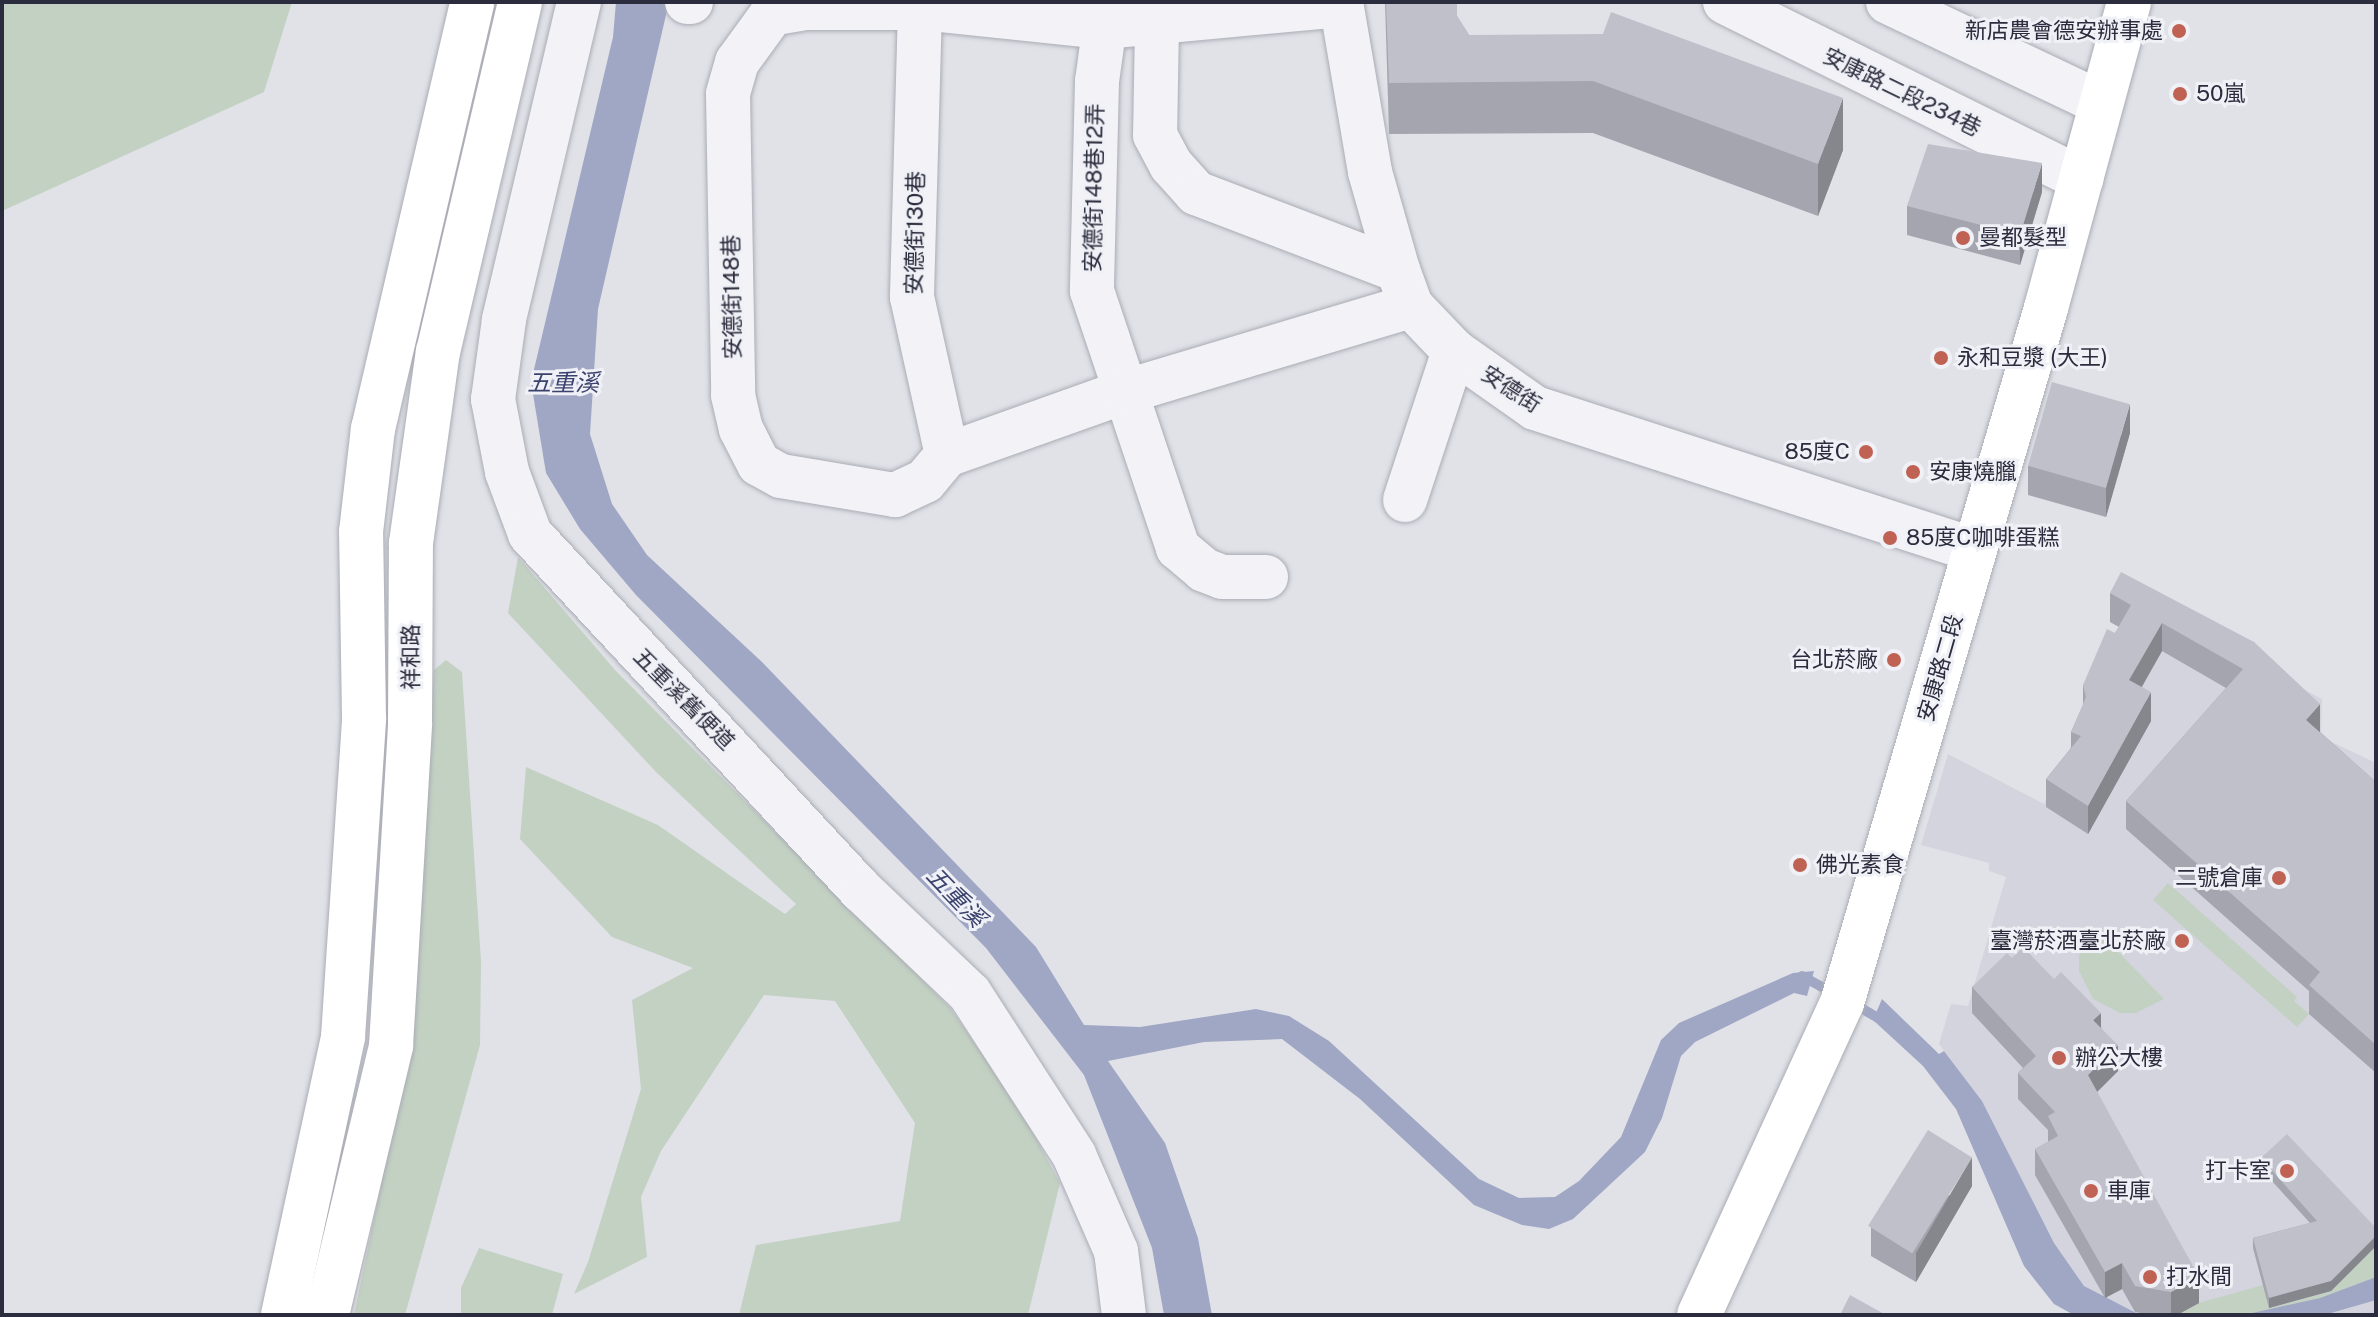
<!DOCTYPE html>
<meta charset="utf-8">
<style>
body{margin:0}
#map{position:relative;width:2378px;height:1317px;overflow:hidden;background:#e1e2e8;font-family:"Public Sans","Noto Sans TC",sans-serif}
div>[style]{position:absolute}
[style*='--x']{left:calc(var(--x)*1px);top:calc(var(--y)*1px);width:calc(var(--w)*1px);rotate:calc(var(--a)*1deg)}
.built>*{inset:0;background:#d3d4dd}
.green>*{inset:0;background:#c3d1c3}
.water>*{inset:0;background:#a0a7c4}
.stream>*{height:10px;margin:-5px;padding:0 5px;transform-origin:5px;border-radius:5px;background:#a0a7c4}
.roads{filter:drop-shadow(0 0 2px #aaacb5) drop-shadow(0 0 2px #aaacb5)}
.minor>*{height:44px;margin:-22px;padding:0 22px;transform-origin:22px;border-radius:22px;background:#f3f3f7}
.major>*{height:44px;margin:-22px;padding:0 22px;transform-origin:22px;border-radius:22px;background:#fff}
.wall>*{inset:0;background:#a4a5ae}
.shaded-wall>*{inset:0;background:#86868d}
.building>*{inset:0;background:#bfc0ca;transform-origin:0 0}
.dots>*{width:22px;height:22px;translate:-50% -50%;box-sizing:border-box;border:4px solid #f0f1f6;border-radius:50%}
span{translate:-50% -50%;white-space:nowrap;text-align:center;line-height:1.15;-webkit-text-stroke:6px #f0f1f6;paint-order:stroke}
.poi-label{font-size:22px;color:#2b2d3e}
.right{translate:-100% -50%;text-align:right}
.left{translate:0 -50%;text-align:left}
.street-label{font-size:22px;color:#2b2d3e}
.water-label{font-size:24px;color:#3a426d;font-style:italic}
.frame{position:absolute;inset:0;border:4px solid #2b2d3e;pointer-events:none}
</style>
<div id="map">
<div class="built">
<i style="clip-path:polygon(2146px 607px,2322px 699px,2321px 737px,2376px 763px,2376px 1315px,2140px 1315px,2116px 1306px,2084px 1286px,2054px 1243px,1982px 1101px,1939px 1044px,1951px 1004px,1968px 1006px,2006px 877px,1989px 871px,1989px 863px,1921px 845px,1948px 754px,2044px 804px,2085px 716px)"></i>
</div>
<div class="green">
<i style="clip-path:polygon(2px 2px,292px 2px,264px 92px,2px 211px)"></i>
<i style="clip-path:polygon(518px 557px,616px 671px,950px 1008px,1019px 1107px,1060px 1183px,1028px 1315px,739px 1315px,756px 1245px,900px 1221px,915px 1123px,835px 1001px,764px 995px,661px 1151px,641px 1197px,647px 1257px,574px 1294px,588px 1262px,641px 1089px,632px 1000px,693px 968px,612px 937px,520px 839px,526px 767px,658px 825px,785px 914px,796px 904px,656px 772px,508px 613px)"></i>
<i style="clip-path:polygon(446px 660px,462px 672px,481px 961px,480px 1045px,405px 1315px,354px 1315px,394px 1123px,412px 983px,434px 670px)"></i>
<i style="clip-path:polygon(2168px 883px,2297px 997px,2294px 1001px,2309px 1014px,2297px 1027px,2153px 900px)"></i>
<i style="clip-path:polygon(2094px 927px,2164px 999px,2136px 1013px,2120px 1013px,2093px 999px,2079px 971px,2079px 955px)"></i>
<i style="clip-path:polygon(2376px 1246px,2376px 1277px,2320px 1298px,2243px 1315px,2177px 1315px,2199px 1303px,2263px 1285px,2270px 1308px,2324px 1293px)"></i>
<i style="clip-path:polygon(479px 1248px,563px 1274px,552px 1315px,461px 1315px,461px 1288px)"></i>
</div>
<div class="water">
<i style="clip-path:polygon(616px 2px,669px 2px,598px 309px,590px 434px,612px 504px,647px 555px,762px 662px,1036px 947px,1084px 1025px,1140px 1027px,1256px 1009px,1289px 1016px,1329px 1041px,1479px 1179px,1519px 1198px,1555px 1197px,1579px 1181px,1621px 1137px,1661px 1040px,1679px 1023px,1793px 973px,1814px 971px,1807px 996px,1794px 993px,1695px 1042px,1681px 1056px,1662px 1118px,1645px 1152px,1573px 1219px,1549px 1229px,1522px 1225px,1474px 1205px,1360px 1099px,1282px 1039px,1204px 1042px,1108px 1061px,1165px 1143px,1198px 1238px,1212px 1315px,1164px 1315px,1152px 1248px,1084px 1075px,986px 948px,636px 595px,580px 529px,546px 473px,531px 382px,613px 37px)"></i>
<i style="clip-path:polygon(1882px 999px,1939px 1054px,1944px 1051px,1982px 1101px,2054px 1243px,2084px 1286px,2140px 1315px,2074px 1315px,2054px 1304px,2024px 1266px,1956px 1109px,1923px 1066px,1873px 1020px)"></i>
<i style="clip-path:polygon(2376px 1277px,2376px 1300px,2324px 1315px,2243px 1315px,2320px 1298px)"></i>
</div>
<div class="stream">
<i style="--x:1802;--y:976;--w:35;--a:29"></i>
<i style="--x:1854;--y:1004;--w:36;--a:30"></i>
</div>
<div class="roads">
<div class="minor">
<i style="--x:579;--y:2;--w:327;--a:103.3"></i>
<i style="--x:504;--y:320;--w:80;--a:97.9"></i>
<i style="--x:493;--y:399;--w:74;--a:79.1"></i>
<i style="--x:507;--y:472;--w:66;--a:69.6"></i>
<i style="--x:530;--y:534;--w:488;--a:47.1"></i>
<i style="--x:862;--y:891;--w:149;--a:43.6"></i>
<i style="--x:970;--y:994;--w:192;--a:57.1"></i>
<i style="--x:1074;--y:1155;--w:105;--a:66.4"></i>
<i style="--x:1116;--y:1251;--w:64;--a:82.9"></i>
<i style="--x:687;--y:2;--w:4;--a:0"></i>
<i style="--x:1108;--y:2;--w:80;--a:97.9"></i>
<i style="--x:1097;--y:81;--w:210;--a:91.4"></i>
<i style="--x:1092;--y:291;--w:271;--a:71.5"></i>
<i style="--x:1178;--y:548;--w:34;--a:40"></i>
<i style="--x:1204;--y:570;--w:19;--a:21"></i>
<i style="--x:1222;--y:577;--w:44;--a:0"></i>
<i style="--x:1341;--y:2;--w:172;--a:80.3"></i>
<i style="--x:1370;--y:172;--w:102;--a:74.1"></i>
<i style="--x:1398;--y:270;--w:38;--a:70"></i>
<i style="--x:1411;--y:306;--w:62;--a:46.3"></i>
<i style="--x:1454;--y:351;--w:99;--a:35.1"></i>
<i style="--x:1535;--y:408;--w:461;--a:17.9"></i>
<i style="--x:1725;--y:2;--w:398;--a:26.4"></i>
<i style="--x:1888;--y:2;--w:233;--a:25.4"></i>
<i style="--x:1341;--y:5;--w:238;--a:174.7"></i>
<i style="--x:1104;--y:27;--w:185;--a:-174.1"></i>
<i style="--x:920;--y:8;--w:115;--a:180"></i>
<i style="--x:805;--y:8;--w:34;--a:170"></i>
<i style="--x:772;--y:14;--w:59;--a:126.1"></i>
<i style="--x:737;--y:62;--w:33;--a:106"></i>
<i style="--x:728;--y:94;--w:301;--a:89"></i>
<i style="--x:733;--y:395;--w:35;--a:77"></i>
<i style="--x:741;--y:429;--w:39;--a:63"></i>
<i style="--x:759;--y:464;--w:25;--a:29"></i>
<i style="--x:781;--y:476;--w:116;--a:9.5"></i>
<i style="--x:895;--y:495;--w:33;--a:-25"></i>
<i style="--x:925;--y:481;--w:34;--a:-50"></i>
<i style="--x:947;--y:455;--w:188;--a:-19.6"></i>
<i style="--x:1124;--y:392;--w:300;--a:-16.7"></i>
<i style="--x:920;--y:8;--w:289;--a:91.6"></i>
<i style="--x:912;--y:297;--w:162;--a:77.5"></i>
<i style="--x:1157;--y:25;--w:110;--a:91"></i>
<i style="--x:1155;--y:135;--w:34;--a:62"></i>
<i style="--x:1171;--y:165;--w:38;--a:48"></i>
<i style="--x:1196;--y:193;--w:216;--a:20.9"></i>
<i style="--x:1405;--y:500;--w:157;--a:-71.8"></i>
</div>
<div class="major">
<i style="--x:283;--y:1315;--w:284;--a:-77.8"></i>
<i style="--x:343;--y:1037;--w:320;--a:-86.2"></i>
<i style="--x:364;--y:718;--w:186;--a:-90.9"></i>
<i style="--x:361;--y:532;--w:104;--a:-83.4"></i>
<i style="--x:373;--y:429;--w:438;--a:-76.9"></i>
<i style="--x:327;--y:1315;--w:277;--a:-76.6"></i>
<i style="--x:391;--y:1046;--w:323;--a:-86.6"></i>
<i style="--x:410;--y:724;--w:181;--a:-89.7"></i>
<i style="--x:411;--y:543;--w:193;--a:-82"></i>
<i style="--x:438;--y:352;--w:359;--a:-76.8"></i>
<i style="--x:1699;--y:1315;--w:343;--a:-65.4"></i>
<i style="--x:1842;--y:1003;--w:724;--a:-73.64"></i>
<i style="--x:2046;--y:308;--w:317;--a:-74.8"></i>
</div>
</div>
<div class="wall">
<i style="clip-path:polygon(1385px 2px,1457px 2px,1457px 16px,1469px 35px,1843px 150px,1818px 216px,1593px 133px,1389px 134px)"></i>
<i style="clip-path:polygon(2042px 192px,2020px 265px,1907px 235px,1907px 206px)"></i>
<i style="clip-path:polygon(2130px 433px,2106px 517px,2028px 495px,2028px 466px)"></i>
<i style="clip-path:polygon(2110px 593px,2254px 642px,2320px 732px,2376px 782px,2376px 1073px,2309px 1014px,2309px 991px,2126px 829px,2126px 801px,2226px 688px,2162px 651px,2142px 687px,2151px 721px,2088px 834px,2046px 807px,2046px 779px,2071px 748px,2071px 732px,2083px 705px,2083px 685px,2119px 627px,2110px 622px)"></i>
<i style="clip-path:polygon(2012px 958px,2101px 1027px,2118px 1071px,2097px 1092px,2199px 1303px,2177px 1315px,2151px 1315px,2135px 1312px,2122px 1289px,2105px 1298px,2035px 1175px,2035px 1149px,2048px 1142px,2048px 1130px,2018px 1099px,2018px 1073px,2023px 1068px,1972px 1013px,1972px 987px)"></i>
<i style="clip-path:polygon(2261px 1158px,2376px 1228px,2376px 1246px,2331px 1291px,2269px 1308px,2253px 1248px,2253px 1238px,2310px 1223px,2261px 1169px)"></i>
<i style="clip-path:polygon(1972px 1186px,1916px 1282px,1871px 1256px,1871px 1227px)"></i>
</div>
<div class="shaded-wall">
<i style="clip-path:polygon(1843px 98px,1843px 150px,1818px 216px,1818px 164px)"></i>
<i style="clip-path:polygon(2042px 163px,2042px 192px,2020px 265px,2020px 235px)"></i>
<i style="clip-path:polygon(2130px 404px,2130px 433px,2106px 517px,2106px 488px)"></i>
<i style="clip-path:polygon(2162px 623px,2162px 651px,2129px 709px,2129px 680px)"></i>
<i style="clip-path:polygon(2151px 692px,2151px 721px,2088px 834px,2088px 806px)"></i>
<i style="clip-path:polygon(2320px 704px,2320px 733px,2306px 720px)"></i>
<i style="clip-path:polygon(2101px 1013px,2101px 1039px,2093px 1020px)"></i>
<i style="clip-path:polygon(2118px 1045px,2118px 1071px,2088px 1101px,2088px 1075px)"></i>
<i style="clip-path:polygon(1972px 1157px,1972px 1186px,1916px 1282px,1916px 1253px)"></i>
<i style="clip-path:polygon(2376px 1236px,2376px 1246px,2331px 1291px,2269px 1308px,2269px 1298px)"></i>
<i style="clip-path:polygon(2122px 1263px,2122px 1289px,2105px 1298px,2105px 1272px)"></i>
<i style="clip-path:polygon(2199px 1277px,2199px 1303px,2177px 1315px,2171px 1315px,2171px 1292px)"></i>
</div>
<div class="building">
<i style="clip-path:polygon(1386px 2px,1457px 2px,1457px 16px,1469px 35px,1603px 34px,1611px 12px,1843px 98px,1818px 164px,1593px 81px,1389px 83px)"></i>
<i style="clip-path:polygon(1928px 144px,2042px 163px,2020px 235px,1907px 206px)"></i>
<i style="left:2052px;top:382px;width:81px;height:87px;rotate:16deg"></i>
<i style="clip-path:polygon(2121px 572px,2254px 642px,2320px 704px,2306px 720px,2376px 782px,2376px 1045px,2309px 985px,2320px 972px,2126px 801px,2243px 669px,2162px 623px,2129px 680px,2151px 692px,2088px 806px,2046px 779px,2081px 736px,2071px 732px,2086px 697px,2083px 685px,2107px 629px,2115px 633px,2131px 605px,2110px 593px)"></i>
<i style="clip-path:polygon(2023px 947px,2054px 979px,2061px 972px,2101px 1013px,2093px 1020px,2118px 1045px,2088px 1075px,2199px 1277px,2171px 1292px,2135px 1286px,2122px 1263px,2105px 1272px,2035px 1149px,2058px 1136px,2048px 1116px,2055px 1112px,2018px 1073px,2036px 1056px,1972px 987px,2007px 953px,2012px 958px)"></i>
<i style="left:1928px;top:1130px;width:52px;height:113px;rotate:32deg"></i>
<i style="clip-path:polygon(2287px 1134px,2376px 1228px,2376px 1236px,2331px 1281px,2269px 1298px,2253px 1238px,2317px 1221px,2261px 1158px)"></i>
<i style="clip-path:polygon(1850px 1295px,1886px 1315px,1840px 1315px)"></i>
</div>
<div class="dots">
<i style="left:2179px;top:31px;background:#bf6254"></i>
<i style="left:2180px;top:94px;background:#bf6254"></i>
<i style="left:1963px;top:238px;background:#bf6254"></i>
<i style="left:1941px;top:358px;background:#bf6254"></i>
<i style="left:1866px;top:452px;background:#bf6254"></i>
<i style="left:1913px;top:472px;background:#bf6254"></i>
<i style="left:1890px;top:538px;background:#bf6254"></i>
<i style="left:1894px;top:660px;background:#bf6254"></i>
<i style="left:1800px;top:865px;background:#bf6254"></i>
<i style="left:2279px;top:878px;background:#bf6254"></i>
<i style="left:2182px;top:941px;background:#bf6254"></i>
<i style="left:2059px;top:1058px;background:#bf6254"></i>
<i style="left:2287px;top:1171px;background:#bf6254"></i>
<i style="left:2091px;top:1191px;background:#bf6254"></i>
<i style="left:2150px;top:1277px;background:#bf6254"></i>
</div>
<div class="poi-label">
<span class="right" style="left:2163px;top:31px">新店農會德安辦事處</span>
<span class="left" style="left:2196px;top:94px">50嵐</span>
<span class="left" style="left:1979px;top:238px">曼都髮型</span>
<span class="left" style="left:1957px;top:358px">永和豆漿 (大王)</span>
<span class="right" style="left:1850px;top:452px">85度C</span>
<span class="left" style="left:1929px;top:472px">安康燒臘</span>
<span class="left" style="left:1906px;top:538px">85度C咖啡蛋糕</span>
<span class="right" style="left:1878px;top:660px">台北菸廠</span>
<span class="left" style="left:1816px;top:865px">佛光素食</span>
<span class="right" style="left:2263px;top:878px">二號倉庫</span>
<span class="right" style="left:2166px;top:941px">臺灣菸酒臺北菸廠</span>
<span class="left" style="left:2075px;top:1058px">辦公大樓</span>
<span class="right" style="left:2271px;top:1171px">打卡室</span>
<span class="left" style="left:2107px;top:1191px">車庫</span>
<span class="left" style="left:2166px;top:1277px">打水間</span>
</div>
<div class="street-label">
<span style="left:1902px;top:92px;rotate:26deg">安康路二段234巷</span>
<span style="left:1094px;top:188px;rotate:-89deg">安德街148巷12弄</span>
<span style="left:915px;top:233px;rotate:-89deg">安德街130巷</span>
<span style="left:732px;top:297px;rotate:-91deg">安德街148巷</span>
<span style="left:1511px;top:389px;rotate:33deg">安德街</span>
<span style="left:411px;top:657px;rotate:-90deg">祥和路</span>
<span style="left:1940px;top:668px;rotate:-74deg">安康路二段</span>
<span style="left:684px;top:699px;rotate:45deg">五重溪舊便道</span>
</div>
<div class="water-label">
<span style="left:563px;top:383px">五重溪</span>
<span style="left:956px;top:897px;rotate:46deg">五重溪</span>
</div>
<div class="frame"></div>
</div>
